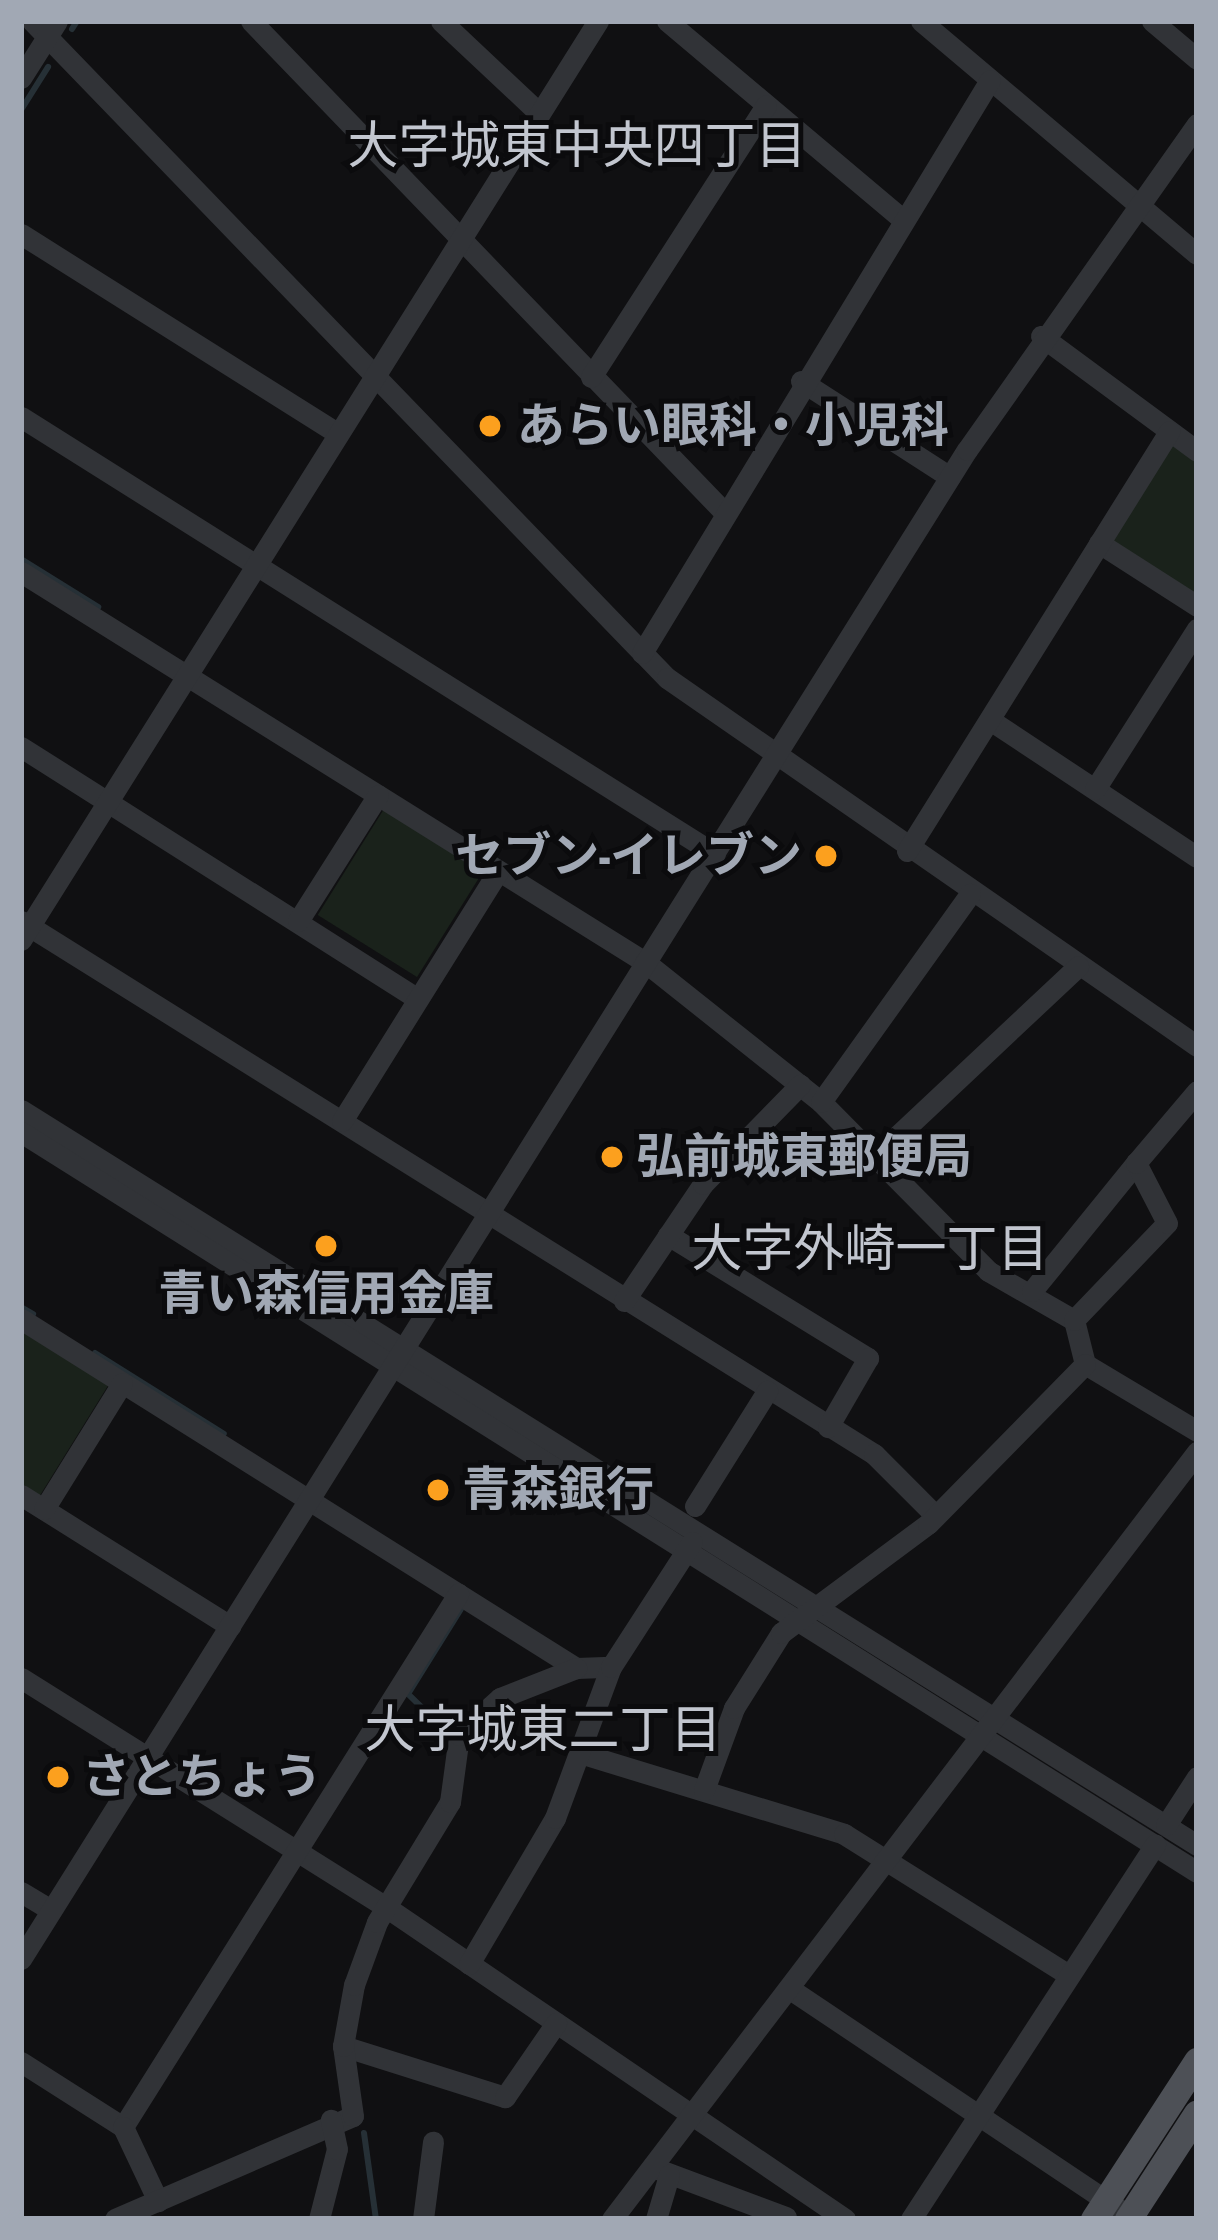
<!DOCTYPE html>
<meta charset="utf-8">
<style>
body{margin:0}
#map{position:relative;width:1218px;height:2240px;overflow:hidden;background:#101012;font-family:Jost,"Noto Sans JP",sans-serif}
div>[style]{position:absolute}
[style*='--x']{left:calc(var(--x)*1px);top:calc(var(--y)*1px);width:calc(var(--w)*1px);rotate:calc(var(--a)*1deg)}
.green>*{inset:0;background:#1a221b;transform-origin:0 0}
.stream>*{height:6px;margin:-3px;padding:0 3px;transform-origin:3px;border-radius:3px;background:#263036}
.minor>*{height:21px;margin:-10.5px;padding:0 10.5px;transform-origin:10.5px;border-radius:10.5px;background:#313337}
.major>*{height:27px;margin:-13.5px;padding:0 13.5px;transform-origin:13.5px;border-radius:13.5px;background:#4d5056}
.dots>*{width:33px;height:33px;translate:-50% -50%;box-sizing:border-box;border:6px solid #0b0b0d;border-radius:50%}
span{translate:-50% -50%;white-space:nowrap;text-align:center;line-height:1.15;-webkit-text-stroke:10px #0b0b0d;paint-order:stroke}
.poi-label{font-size:48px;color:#a1a8b4;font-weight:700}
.left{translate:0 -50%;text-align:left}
.right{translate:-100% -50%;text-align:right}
.neighbourhood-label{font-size:51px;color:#c2c6cf}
.frame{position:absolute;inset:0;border:24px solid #a1a8b4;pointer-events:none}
</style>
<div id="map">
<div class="green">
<i style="clip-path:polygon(1172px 444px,1197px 461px,1197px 596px,1109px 538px)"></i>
<i style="left:384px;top:809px;width:117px;height:125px;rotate:32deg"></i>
<i style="clip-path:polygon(21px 1328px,109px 1384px,39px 1497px,21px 1485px)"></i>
</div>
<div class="stream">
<i style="--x:72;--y:29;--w:9;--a:-58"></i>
<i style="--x:21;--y:110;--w:51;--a:-57.9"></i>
<i style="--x:21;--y:559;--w:91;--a:31.9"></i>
<i style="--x:21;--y:1307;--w:14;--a:30"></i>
<i style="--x:95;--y:1353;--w:152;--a:32.1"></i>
<i style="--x:448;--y:1733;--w:56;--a:-135.7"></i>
<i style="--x:408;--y:1694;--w:100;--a:-58.1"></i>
<i style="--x:364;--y:2133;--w:87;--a:82.1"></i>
</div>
<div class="minor">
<i style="--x:32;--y:21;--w:914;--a:45.98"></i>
<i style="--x:667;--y:678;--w:645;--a:34.77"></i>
<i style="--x:251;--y:21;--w:679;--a:46.07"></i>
<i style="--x:441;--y:21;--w:134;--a:43.2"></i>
<i style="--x:667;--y:21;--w:304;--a:40.1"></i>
<i style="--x:921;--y:21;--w:361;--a:40.2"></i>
<i style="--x:1152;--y:21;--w:59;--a:40.2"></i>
<i style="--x:21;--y:78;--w:67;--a:-57.7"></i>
<i style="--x:21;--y:234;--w:371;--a:32.2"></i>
<i style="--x:1041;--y:336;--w:194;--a:36.4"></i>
<i style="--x:591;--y:377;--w:323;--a:-57.2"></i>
<i style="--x:801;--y:381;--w:177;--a:32.8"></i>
<i style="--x:21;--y:417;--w:820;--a:32.2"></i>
<i style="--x:1099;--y:543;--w:117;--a:32.7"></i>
<i style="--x:21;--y:572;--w:736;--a:32.01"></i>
<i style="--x:645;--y:962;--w:225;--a:38.5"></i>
<i style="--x:821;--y:1102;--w:238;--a:45.3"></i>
<i style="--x:988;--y:1271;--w:99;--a:29.7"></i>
<i style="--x:1074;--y:1320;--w:45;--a:76"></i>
<i style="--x:1085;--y:1364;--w:131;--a:30.9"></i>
<i style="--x:642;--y:653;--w:670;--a:-58.73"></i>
<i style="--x:990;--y:720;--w:248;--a:33.5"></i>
<i style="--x:21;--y:747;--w:468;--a:32.4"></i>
<i style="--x:1095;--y:789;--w:190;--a:-57.5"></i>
<i style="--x:907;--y:851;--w:495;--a:-58"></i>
<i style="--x:21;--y:921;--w:1006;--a:32"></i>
<i style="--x:874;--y:1454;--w:86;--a:45"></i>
<i style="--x:298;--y:921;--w:149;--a:-57.6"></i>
<i style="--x:21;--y:940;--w:1085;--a:-57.88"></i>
<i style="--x:821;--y:1102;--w:256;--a:-54.4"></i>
<i style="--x:21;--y:1110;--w:1387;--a:32.01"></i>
<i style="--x:342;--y:1121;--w:295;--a:-58"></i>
<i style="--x:21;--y:1132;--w:1389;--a:32.18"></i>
<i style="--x:877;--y:1155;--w:276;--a:-43.2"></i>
<i style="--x:668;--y:1235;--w:235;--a:31.6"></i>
<i style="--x:868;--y:1358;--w:80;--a:120.1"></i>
<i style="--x:1032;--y:1291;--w:165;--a:-50.9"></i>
<i style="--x:624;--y:1301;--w:141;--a:-56"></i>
<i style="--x:703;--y:1184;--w:139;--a:-45.6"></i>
<i style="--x:21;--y:1319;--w:656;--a:32.16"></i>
<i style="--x:576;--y:1668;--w:35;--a:-2"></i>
<i style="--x:1074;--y:1320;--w:134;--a:-46.2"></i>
<i style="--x:1167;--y:1223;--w:68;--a:-117.3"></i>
<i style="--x:1136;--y:1163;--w:94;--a:-49.7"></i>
<i style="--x:21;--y:1495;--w:247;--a:32.1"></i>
<i style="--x:695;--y:1506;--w:136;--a:-57.9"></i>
<i style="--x:44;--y:1509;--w:148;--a:-58.2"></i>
<i style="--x:21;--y:1678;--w:431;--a:32.1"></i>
<i style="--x:386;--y:1907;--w:555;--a:34.21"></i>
<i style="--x:583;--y:1754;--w:273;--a:17"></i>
<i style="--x:844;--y:1834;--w:266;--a:32.1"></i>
<i style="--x:704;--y:1790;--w:87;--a:-69.9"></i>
<i style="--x:734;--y:1708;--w:89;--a:-57.9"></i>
<i style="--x:781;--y:1633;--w:183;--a:-36.6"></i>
<i style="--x:928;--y:1524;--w:224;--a:-45.5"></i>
<i style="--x:1166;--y:1825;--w:57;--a:-57.1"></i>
<i style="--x:21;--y:1892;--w:35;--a:31"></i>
<i style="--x:21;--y:1959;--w:1781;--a:-57.92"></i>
<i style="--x:967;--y:450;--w:399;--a:-54.8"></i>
<i style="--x:469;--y:1964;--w:169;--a:-59.5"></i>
<i style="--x:555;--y:1818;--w:161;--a:-69.7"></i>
<i style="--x:611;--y:1667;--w:149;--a:-57.1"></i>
<i style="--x:790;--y:1989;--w:396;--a:33.8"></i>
<i style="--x:343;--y:2046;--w:170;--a:17.5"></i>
<i style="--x:505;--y:2097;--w:90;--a:-55.4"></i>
<i style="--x:21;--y:2062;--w:121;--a:32.5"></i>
<i style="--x:123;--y:2127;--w:630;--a:-57.85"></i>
<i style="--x:123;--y:2127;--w:82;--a:64.7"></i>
<i style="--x:652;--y:2167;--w:143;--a:20.5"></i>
<i style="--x:115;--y:2219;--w:259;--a:-23.4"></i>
<i style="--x:353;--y:2116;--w:71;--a:-98.1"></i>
<i style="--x:343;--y:2046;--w:62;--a:-79.8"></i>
<i style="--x:354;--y:1985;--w:67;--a:-69.9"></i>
<i style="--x:377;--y:1922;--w:140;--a:-58.7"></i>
<i style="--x:450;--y:1802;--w:68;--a:-82.3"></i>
<i style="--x:459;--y:1735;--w:55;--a:-42.1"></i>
<i style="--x:500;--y:1698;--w:82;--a:-21.5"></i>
<i style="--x:319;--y:2219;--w:72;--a:-75.6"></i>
<i style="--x:337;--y:2149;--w:30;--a:-102"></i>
<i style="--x:423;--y:2219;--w:78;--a:-82.6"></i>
<i style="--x:612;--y:2219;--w:965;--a:-52.67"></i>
<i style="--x:656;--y:2219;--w:46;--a:-73.5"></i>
<i style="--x:911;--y:2219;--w:447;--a:-56.9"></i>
</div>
<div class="major">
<i style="--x:1094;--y:2219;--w:189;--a:-56.9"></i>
<i style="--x:1128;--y:2219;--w:126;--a:-56.9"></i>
</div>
<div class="dots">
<i style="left:490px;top:426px;background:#fca01e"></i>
<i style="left:826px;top:856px;background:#fca01e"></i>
<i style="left:612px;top:1157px;background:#fca01e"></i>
<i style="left:326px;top:1246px;background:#fca01e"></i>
<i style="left:438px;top:1490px;background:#fca01e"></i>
<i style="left:58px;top:1777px;background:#fca01e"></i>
</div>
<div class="poi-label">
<span class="left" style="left:517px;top:426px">あらい眼科・小児科</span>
<span class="right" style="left:802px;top:856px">セブン-イレブン</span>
<span class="left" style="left:636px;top:1157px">弘前城東郵便局</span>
<span style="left:326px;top:1294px">青い森信用金庫</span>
<span class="left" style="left:462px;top:1490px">青森銀行</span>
<span class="left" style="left:82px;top:1777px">さとちょう</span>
</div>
<div class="neighbourhood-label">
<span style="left:577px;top:145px">大字城東中央四丁目</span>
<span style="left:870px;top:1248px">大字外崎一丁目</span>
<span style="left:543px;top:1729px">大字城東二丁目</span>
</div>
<div class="frame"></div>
</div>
